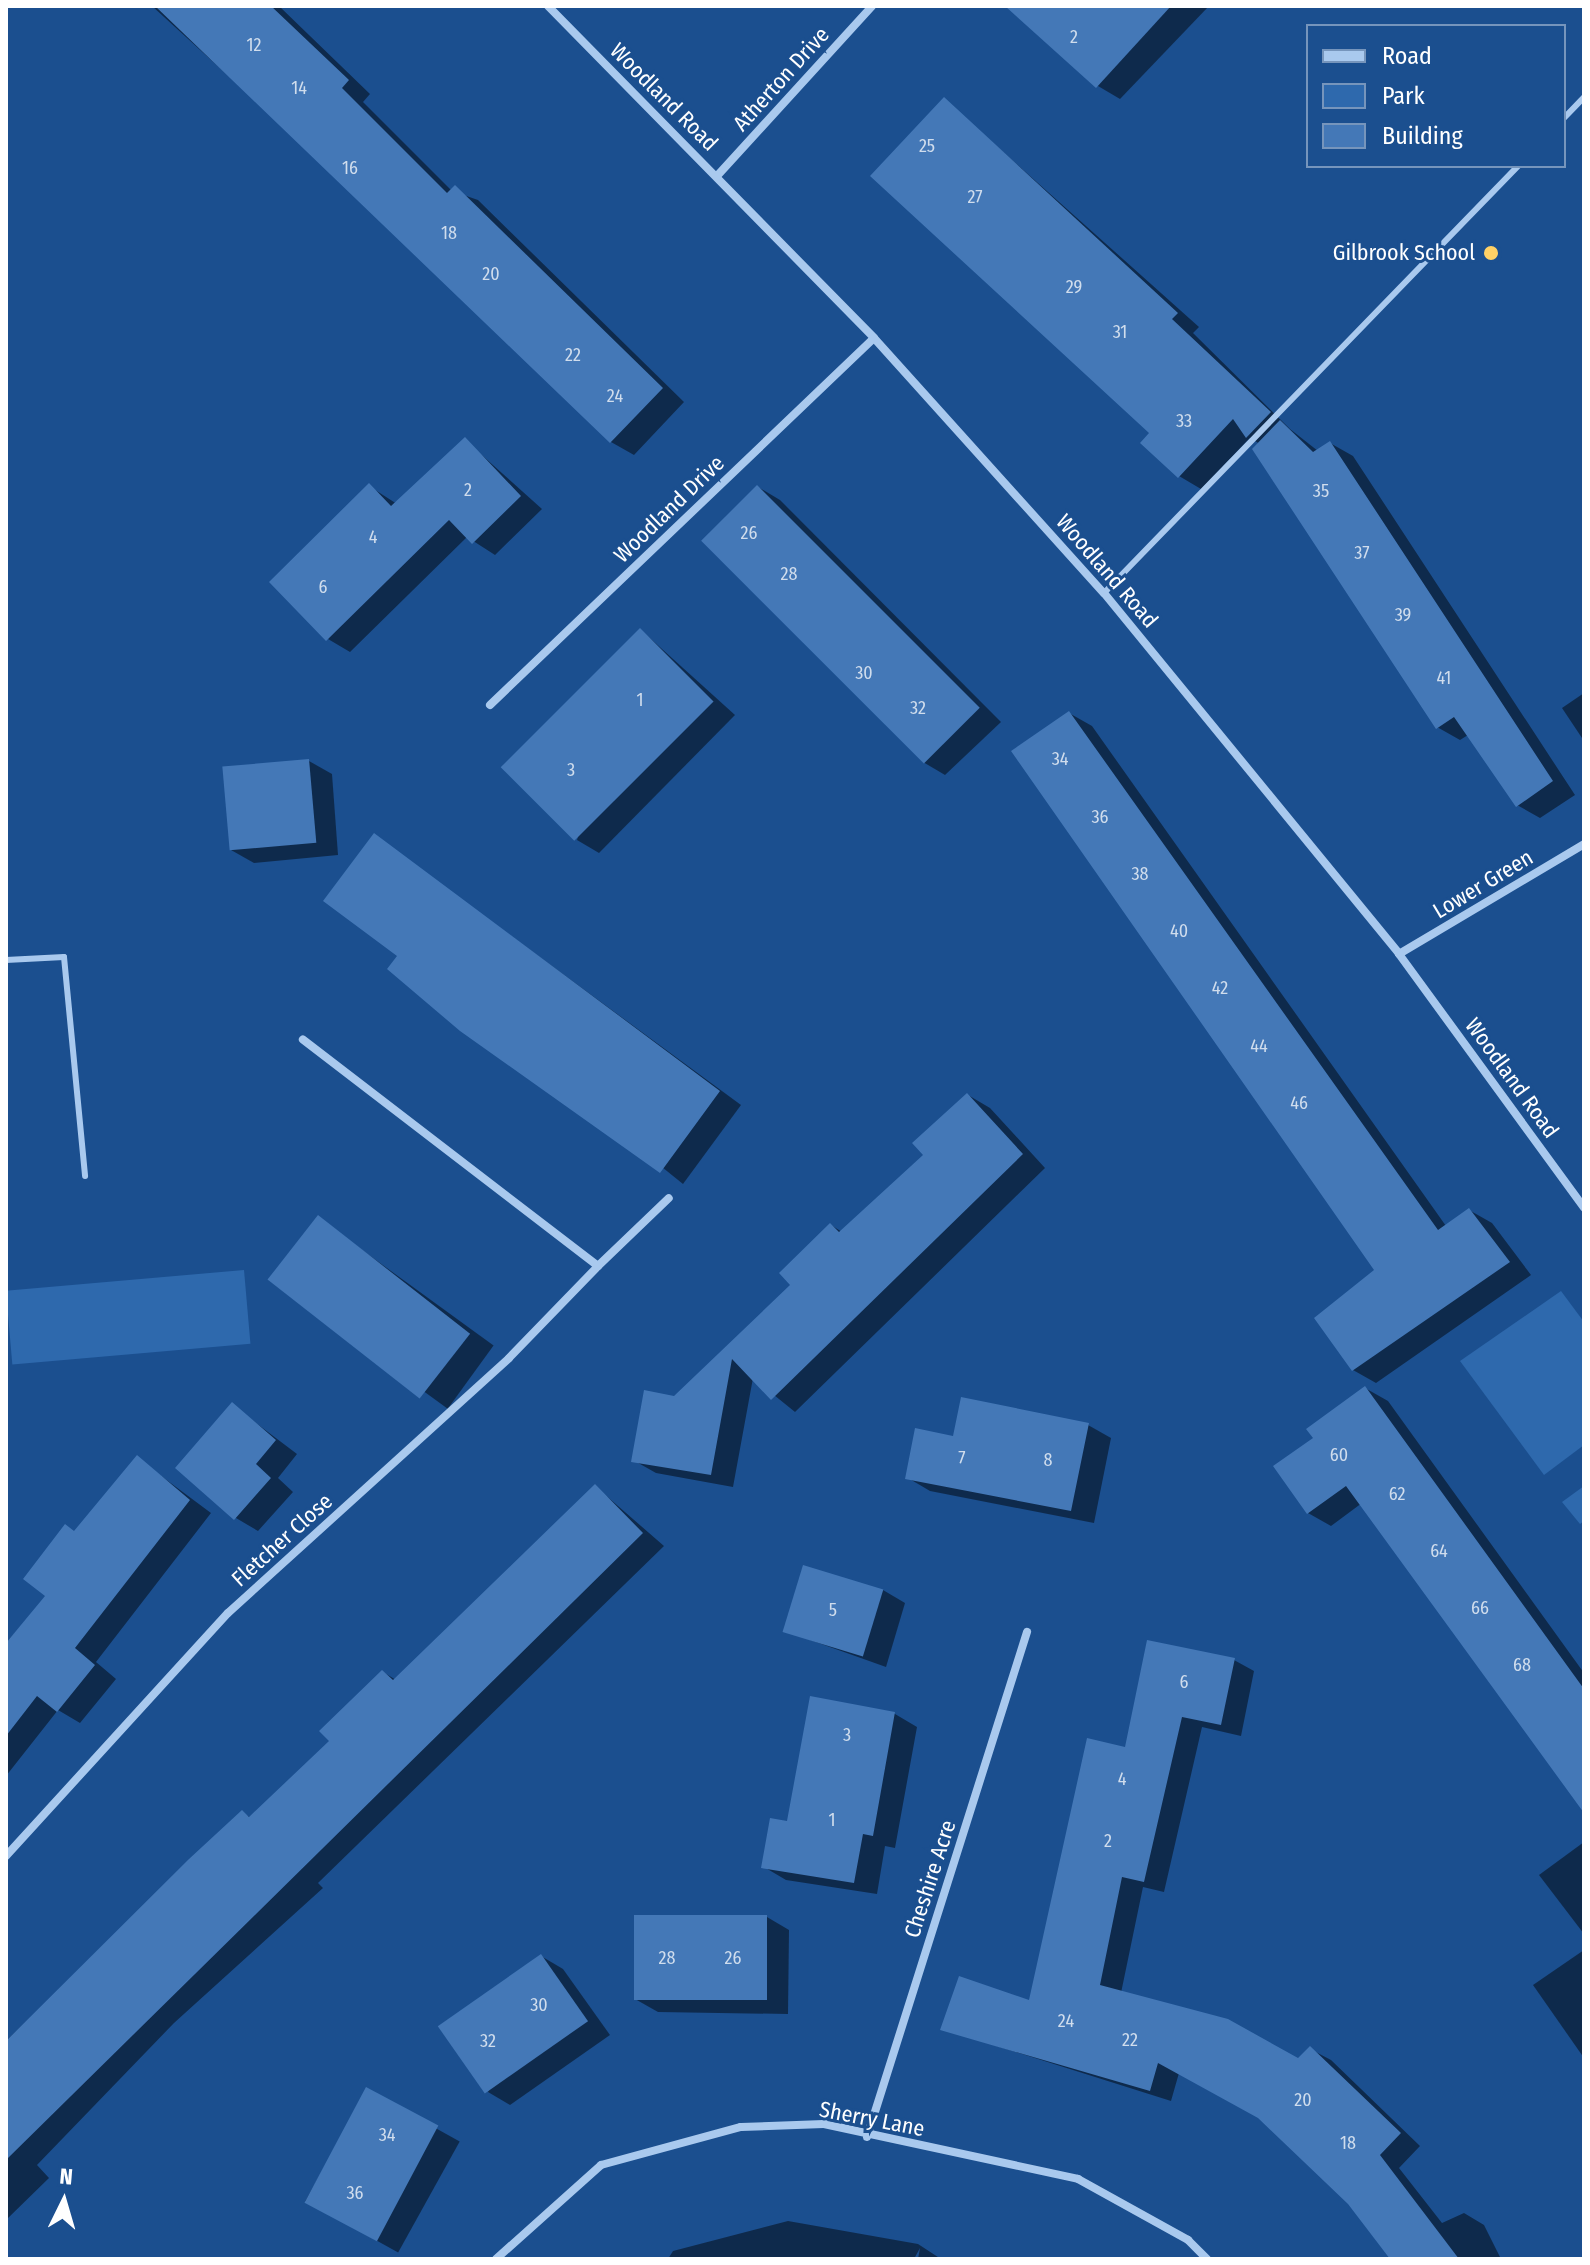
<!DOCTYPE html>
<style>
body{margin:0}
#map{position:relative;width:1590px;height:2265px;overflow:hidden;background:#1b4f8f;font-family:"Fira Sans Condensed",sans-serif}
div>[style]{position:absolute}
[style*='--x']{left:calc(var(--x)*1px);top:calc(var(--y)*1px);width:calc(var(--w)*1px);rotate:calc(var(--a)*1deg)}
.green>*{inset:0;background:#2e69ad;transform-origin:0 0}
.shadow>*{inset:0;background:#0007;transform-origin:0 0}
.building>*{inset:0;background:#4478b7;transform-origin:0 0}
.lane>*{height:6px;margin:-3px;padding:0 3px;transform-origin:3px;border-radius:3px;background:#a9c9ee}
.street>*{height:8px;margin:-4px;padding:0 4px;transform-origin:4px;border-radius:4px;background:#a9c9ee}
.dots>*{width:22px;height:22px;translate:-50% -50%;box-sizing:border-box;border:4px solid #1b4f8f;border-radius:50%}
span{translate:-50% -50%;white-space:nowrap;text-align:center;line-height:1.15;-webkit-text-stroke:6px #1b4f8f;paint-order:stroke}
.number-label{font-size:18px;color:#d0dded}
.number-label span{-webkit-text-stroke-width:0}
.street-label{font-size:22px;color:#fff}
.poi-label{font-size:22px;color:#fff}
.right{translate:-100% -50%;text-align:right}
.frame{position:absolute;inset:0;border:8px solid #fff;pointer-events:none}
.legend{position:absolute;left:1306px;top:24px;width:260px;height:144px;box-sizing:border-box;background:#1b4f8f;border:2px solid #7695bc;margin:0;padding:10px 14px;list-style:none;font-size:24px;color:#fff}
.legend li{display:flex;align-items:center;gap:16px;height:40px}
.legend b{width:40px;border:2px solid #7695bc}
.north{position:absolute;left:24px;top:2161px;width:80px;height:80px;-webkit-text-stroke:6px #1b4f8f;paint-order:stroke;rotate:5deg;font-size:22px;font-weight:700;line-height:32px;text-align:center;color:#fff}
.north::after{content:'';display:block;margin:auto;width:28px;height:36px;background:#fff;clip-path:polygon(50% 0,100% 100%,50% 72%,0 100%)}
</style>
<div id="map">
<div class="green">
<i style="left:244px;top:1270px;width:74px;height:239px;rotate:85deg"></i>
<i style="clip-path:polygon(1561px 1291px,1584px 1322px,1584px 1445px,1544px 1475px,1460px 1361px)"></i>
<i style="clip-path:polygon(1584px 1486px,1584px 1521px,1580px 1524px,1562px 1502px)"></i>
</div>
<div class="shadow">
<i style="clip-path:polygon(152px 6px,279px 6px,370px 94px,363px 102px,452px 191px,478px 200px,684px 402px,634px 455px,611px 442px,370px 205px)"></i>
<i style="clip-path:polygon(1035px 6px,1209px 6px,1120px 99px,1098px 86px)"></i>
<i style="clip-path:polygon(944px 99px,1199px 327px,1193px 333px,1290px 429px,1318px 451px,1330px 443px,1353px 456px,1575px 795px,1540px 818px,1517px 805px,1468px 735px,1460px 740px,1437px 727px,1260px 444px,1250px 438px,1201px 489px,1179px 476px)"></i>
<i style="clip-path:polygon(465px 440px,542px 509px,495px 555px,467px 537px,350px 652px,328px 639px,369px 486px,397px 504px)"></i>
<i style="clip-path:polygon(758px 487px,780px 500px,1001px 722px,945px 775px,923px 762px)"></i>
<i style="clip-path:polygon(641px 630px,735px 715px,599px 853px,577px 840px)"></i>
<i style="clip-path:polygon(1584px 693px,1584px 741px,1562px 708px)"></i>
<i style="clip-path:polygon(1069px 713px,1092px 726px,1446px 1226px,1469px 1210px,1492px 1223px,1531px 1275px,1376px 1383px,1353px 1370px,1376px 1271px)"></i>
<i style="clip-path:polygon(309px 761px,332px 774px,338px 855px,254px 863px,231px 850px)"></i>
<i style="clip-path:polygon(375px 836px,741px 1105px,683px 1184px,400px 956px)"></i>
<i style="clip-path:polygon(968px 1095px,990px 1108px,1045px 1168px,795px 1412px,753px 1378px,733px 1487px,656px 1473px,633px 1460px,674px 1398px,793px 1285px,831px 1225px,842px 1232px,926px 1155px)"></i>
<i style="left:318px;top:1218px;width:217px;height:78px;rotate:36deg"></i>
<i style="clip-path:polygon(1365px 1388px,1388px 1401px,1584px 1673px,1584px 1809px,1362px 1503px,1331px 1526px,1308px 1513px,1316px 1438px)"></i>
<i style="clip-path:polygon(232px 1405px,297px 1454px,278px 1478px,293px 1492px,258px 1531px,236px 1518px)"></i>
<i style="clip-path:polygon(1088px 1425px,1111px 1438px,1094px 1523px,930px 1491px,908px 1478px,955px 1438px)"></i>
<i style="clip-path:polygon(137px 1458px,211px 1513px,96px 1662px,116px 1679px,80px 1723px,58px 1710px,6px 1776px,6px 1643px,48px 1595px,76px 1532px)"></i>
<i style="clip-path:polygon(595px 1486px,664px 1546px,318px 1883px,323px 1888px,174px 2023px,37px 2165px,49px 2178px,6px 2220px,6px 2041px,243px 1813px,251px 1818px,332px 1741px,383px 1672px,396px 1680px)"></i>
<i style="clip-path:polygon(883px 1590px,905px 1603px,886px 1667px,785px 1631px)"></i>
<i style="clip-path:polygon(1234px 1660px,1254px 1671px,1241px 1736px,1202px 1727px,1164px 1892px,1143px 1887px,1121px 1993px,1299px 2061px,1310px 2049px,1331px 2060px,1420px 2146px,1399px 2168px,1442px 2223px,1464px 2213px,1484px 2225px,1501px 2259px,1393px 2259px,1350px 2202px,1261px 2117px,1179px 2073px,1171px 2101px,943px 2029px,1031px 2003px,1127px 1749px)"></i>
<i style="clip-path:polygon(811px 1698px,895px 1714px,917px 1727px,895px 1848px,885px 1846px,877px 1894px,786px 1880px,764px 1867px,789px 1823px)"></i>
<i style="clip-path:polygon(1584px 1842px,1584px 1934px,1539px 1875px)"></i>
<i style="clip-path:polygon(767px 1917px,789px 1930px,788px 2014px,658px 2012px,635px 1999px)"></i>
<i style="clip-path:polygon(1584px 1950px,1584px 2058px,1533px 1985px)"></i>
<i style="clip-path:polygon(541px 1956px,563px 1969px,610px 2035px,510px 2105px,488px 2092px)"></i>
<i style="left:367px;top:2090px;width:106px;height:127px;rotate:29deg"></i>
<i style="clip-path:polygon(788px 2221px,918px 2244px,941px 2259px,918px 2259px,920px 2248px,914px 2259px,668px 2259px,673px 2251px)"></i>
</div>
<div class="building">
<i style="clip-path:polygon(155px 6px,271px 6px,349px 80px,342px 88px,447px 193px,455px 185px,663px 388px,610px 443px)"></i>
<i style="clip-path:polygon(1005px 6px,1171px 6px,1096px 88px)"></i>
<i style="clip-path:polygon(944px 97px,1178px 313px,1172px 319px,1271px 412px,1246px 438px,1233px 419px,1178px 478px,1140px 443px,1149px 433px,870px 176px)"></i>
<i style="clip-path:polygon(1280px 420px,1313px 452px,1330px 441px,1553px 781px,1516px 807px,1454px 717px,1436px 729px,1252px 449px)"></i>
<i style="clip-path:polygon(465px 437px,521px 496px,472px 544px,449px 520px,326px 641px,269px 582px,369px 483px,391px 506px)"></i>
<i style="left:757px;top:485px;width:315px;height:79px;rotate:45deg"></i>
<i style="left:640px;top:628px;width:104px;height:197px;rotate:45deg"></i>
<i style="clip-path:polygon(1069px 711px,1438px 1230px,1469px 1208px,1510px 1262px,1352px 1371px,1314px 1318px,1374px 1270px,1011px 751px)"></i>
<i style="left:309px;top:759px;width:84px;height:87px;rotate:85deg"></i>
<i style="clip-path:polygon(374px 833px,720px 1091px,660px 1173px,460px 1031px,387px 969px,397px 956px,323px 901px)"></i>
<i style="clip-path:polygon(967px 1093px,1023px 1154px,771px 1400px,732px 1359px,711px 1475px,631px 1462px,644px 1390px,674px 1396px,790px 1285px,779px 1273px,830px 1223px,839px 1232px,923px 1155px,912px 1143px)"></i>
<i style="left:318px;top:1215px;width:193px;height:82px;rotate:38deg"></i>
<i style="clip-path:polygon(1365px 1386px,1584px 1689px,1584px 1813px,1346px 1486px,1307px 1514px,1273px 1466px,1313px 1438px,1306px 1429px)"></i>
<i style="clip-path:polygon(961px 1397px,1089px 1423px,1071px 1511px,905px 1479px,915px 1428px,953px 1436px)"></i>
<i style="clip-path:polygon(232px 1402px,276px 1440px,256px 1464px,271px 1478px,234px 1520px,175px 1468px)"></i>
<i style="clip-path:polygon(137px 1455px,190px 1500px,75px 1648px,95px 1665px,57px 1712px,37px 1696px,6px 1736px,6px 1643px,45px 1596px,23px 1579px,65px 1524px,74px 1531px)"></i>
<i style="clip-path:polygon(595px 1484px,643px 1533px,6px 2160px,6px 2041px,189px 1859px,242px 1810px,249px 1817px,329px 1741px,319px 1731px,382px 1670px,393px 1680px)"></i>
<i style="left:803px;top:1565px;width:84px;height:70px;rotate:17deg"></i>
<i style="clip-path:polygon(1147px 1640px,1235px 1658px,1221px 1725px,1182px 1717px,1144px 1882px,1122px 1877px,1100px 1985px,1228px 2019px,1298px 2058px,1310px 2046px,1401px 2133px,1380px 2155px,1459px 2259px,1390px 2259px,1348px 2204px,1258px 2118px,1158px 2063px,1150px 2091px,940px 2030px,959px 1976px,1029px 2000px,1087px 1738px,1125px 1747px)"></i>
<i style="clip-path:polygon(810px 1696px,895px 1712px,873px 1836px,863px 1834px,854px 1883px,761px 1868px,770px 1818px,787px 1821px)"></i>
<i style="left:634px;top:1915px;width:133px;height:85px"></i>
<i style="left:541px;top:1954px;width:82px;height:126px;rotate:55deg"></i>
<i style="left:366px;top:2087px;width:82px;height:131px;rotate:28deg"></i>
</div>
<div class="lane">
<i style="--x:1564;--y:118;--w:29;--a:-46"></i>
<i style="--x:1104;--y:593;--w:595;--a:-45.89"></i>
<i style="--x:6;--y:960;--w:58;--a:-3"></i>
<i style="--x:64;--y:957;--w:220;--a:84.5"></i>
</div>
<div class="street">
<i style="--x:548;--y:6;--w:465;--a:45.5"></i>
<i style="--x:874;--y:338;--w:343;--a:48"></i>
<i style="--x:1104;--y:593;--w:466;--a:50.7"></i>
<i style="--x:1399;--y:954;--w:314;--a:53.9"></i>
<i style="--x:717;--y:176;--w:230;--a:-47.6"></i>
<i style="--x:490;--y:705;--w:531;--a:-43.7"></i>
<i style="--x:1399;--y:954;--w:215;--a:-30.7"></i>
<i style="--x:598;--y:1266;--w:98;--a:-43.8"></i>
<i style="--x:6;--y:1856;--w:329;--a:-47.6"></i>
<i style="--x:228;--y:1613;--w:379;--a:-42.2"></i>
<i style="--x:509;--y:1358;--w:128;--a:-45.9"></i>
<i style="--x:598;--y:1266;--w:372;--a:-142.5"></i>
<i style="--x:867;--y:2137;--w:530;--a:-72.42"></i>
<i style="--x:496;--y:2259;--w:141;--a:-41.8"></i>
<i style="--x:601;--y:2165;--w:145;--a:-15.2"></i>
<i style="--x:741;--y:2127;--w:83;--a:-2.1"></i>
<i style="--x:824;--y:2124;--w:260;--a:12.2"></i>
<i style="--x:1078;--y:2179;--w:126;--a:29"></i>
<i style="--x:1188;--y:2240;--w:27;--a:45"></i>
</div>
<div class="dots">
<i style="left:1491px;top:253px;background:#ffd166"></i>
</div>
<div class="number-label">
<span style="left:1074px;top:37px">2</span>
<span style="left:254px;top:45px">12</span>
<span style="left:299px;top:88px">14</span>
<span style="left:927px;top:146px">25</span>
<span style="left:350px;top:168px">16</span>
<span style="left:975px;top:197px">27</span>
<span style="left:449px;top:233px">18</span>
<span style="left:491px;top:274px">20</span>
<span style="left:1074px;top:287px">29</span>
<span style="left:1120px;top:332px">31</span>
<span style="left:573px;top:355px">22</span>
<span style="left:615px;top:396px">24</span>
<span style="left:1184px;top:421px">33</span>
<span style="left:468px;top:490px">2</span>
<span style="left:1321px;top:491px">35</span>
<span style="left:749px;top:533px">26</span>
<span style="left:373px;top:537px">4</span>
<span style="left:1362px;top:553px">37</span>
<span style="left:789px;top:574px">28</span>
<span style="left:323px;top:587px">6</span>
<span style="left:1403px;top:615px">39</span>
<span style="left:864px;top:673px">30</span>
<span style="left:1444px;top:678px">41</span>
<span style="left:640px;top:700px">1</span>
<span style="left:918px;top:708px">32</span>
<span style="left:1060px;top:759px">34</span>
<span style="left:571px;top:770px">3</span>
<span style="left:1100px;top:817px">36</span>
<span style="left:1140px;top:874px">38</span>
<span style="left:1179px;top:931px">40</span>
<span style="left:1220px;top:988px">42</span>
<span style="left:1259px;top:1046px">44</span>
<span style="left:1299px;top:1103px">46</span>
<span style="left:1339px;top:1455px">60</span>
<span style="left:962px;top:1458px">7</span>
<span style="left:1048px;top:1460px">8</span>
<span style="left:1397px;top:1494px">62</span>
<span style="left:1439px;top:1551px">64</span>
<span style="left:1480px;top:1608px">66</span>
<span style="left:833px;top:1610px">5</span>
<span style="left:1522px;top:1665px">68</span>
<span style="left:1184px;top:1682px">6</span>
<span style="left:847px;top:1735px">3</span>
<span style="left:1122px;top:1779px">4</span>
<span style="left:832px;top:1820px">1</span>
<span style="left:1108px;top:1841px">2</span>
<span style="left:667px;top:1958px">28</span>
<span style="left:733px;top:1958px">26</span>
<span style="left:539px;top:2005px">30</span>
<span style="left:1066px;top:2021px">24</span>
<span style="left:1130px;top:2040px">22</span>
<span style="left:488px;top:2041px">32</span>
<span style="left:1303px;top:2100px">20</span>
<span style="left:387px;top:2135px">34</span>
<span style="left:1348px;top:2143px">18</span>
<span style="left:355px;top:2193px">36</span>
</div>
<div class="street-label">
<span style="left:781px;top:79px;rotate:-48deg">Atherton Drive</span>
<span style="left:664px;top:97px;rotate:45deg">Woodland Road</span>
<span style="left:669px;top:509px;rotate:-44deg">Woodland Drive</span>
<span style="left:1107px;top:571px;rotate:49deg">Woodland Road</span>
<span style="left:1483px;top:884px;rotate:-31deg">Lower Green</span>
<span style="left:1512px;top:1078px;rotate:54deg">Woodland Road</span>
<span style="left:282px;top:1540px;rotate:-42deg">Fletcher Close</span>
<span style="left:930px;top:1879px;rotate:-72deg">Cheshire Acre</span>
<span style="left:872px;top:2119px;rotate:11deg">Sherry Lane</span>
</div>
<div class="poi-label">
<span class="right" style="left:1475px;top:253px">Gilbrook School</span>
</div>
<div class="frame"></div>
<ul class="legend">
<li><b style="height:10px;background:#a9c9ee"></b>Road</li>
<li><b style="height:22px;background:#2e69ad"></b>Park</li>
<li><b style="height:22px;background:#4478b7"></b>Building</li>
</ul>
<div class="north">N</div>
</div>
